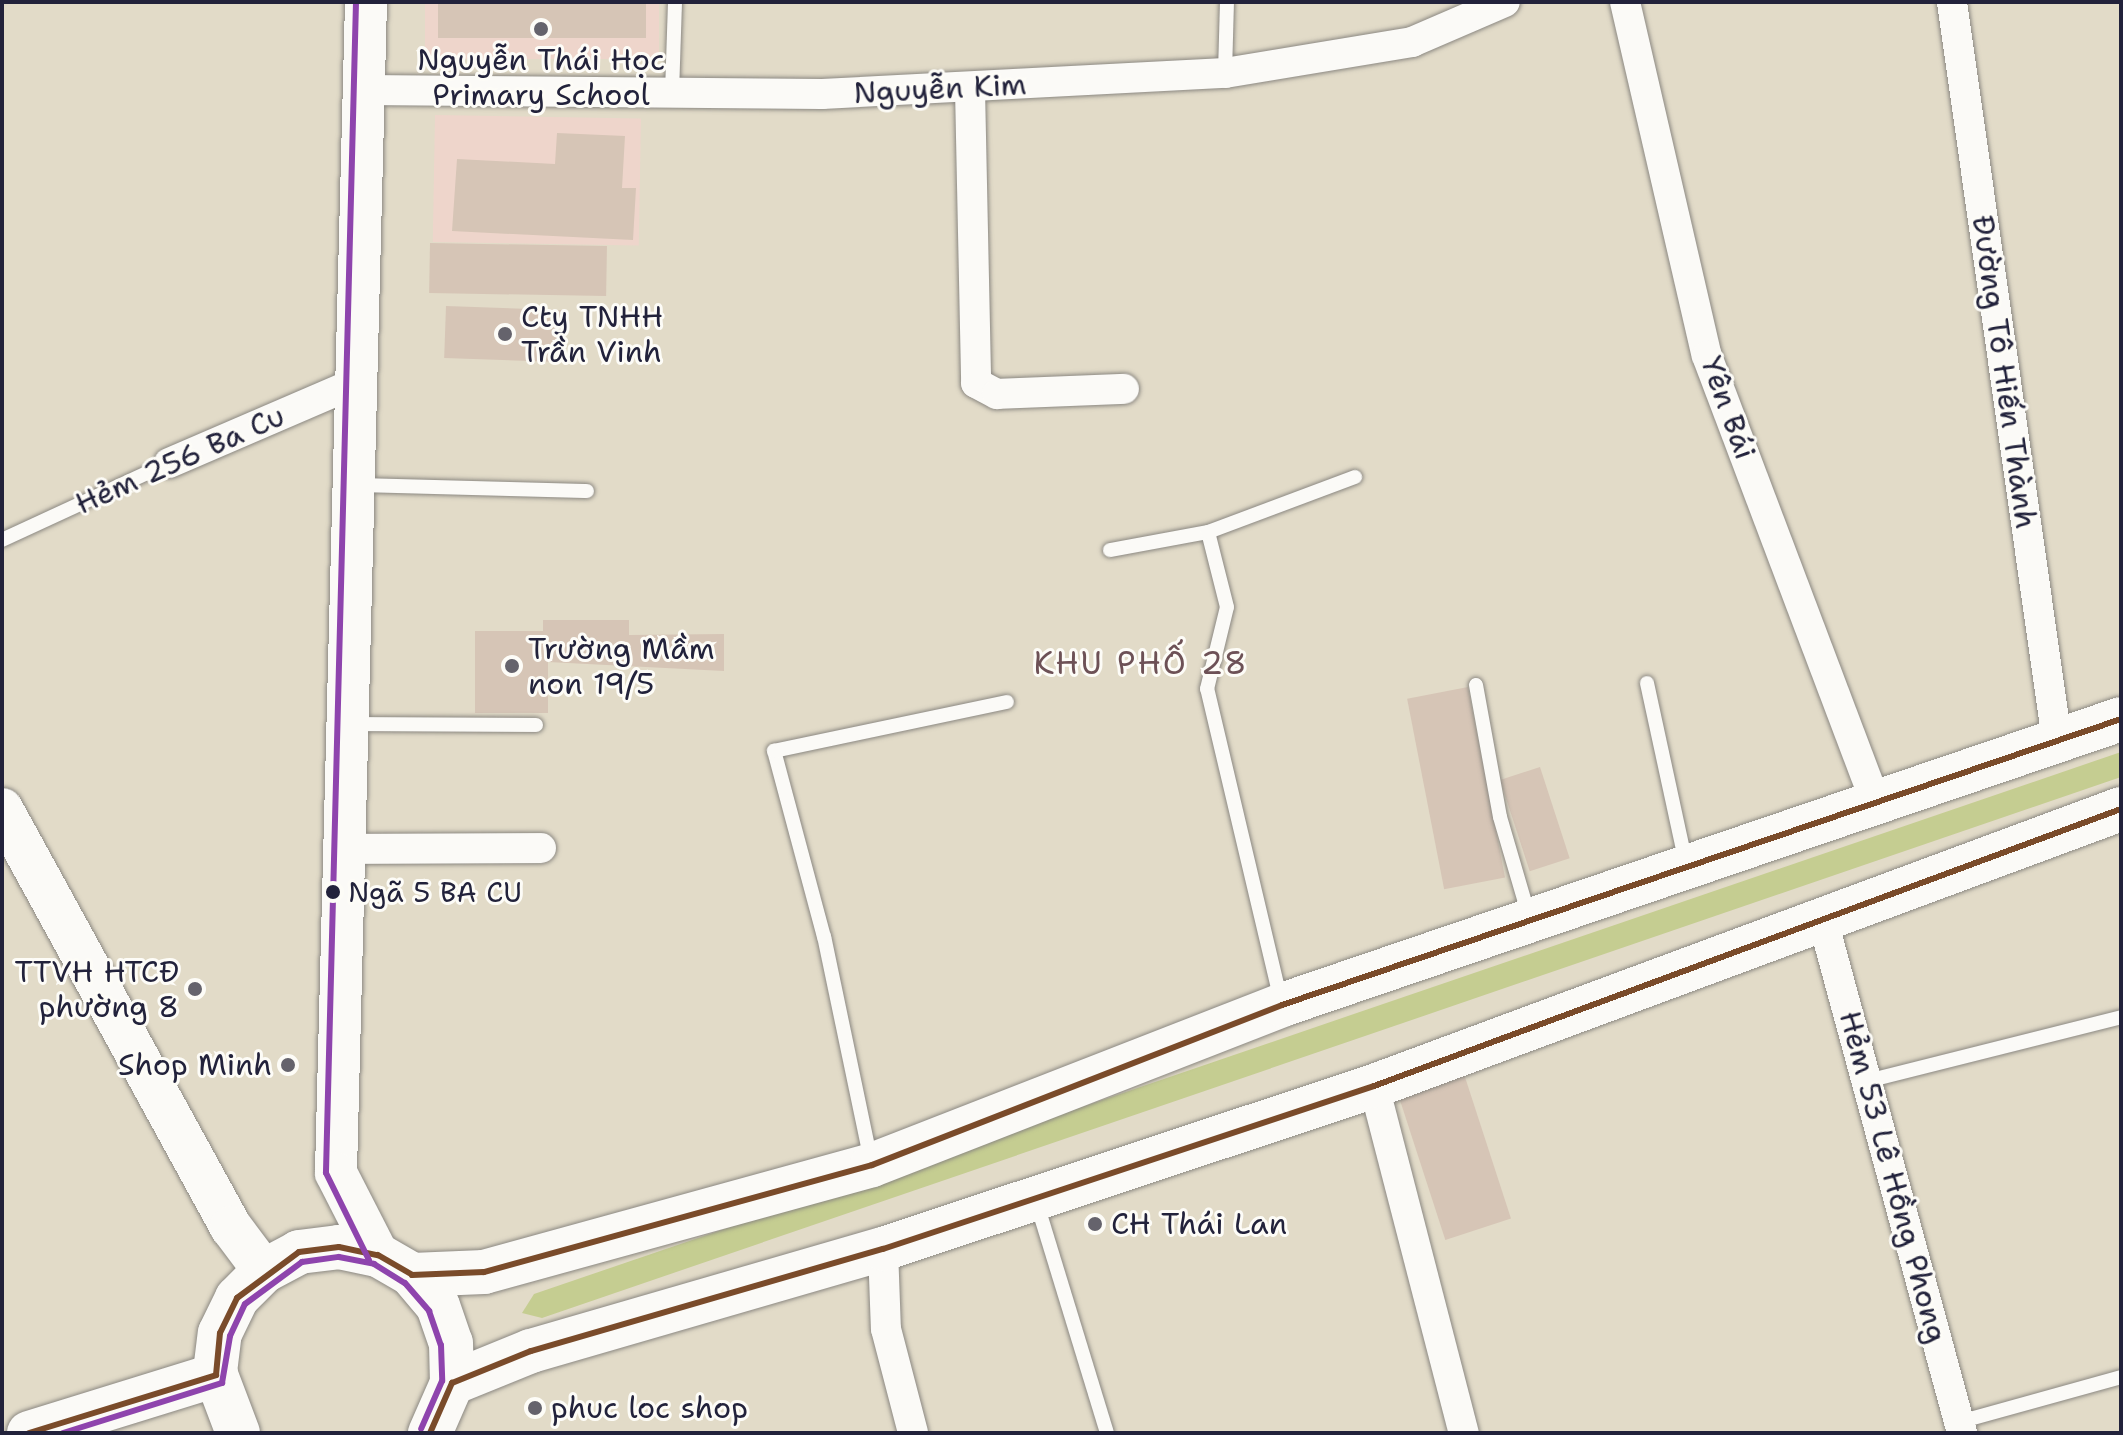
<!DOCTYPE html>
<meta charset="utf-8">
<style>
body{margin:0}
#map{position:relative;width:2123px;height:1435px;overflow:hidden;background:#e2dbc8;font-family:"Shantell Sans",sans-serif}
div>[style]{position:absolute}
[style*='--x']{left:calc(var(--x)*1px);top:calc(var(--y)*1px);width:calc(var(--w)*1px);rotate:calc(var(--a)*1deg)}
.built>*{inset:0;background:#eed5cb;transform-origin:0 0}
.green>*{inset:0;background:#c5cd91}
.building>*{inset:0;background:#d6c5b6;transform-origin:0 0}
.roads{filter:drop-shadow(0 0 2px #8b8882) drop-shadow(0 0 2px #8b8882)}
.service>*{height:14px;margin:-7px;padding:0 7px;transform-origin:7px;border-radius:7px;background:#fbfaf7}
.minor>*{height:30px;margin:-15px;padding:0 15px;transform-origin:15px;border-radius:15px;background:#fbfaf7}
.secondary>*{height:42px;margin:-21px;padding:0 21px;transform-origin:21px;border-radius:21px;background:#fbfaf7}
.primary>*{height:44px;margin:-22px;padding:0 22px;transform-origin:22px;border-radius:22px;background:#fbfaf7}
.bus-1>*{height:6px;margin:-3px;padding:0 3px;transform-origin:3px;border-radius:3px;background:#7a4b2a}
.bus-2>*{height:6px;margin:-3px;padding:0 3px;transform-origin:3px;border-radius:3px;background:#8e44ad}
.dots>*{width:22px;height:22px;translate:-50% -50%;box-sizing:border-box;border:4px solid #fdfcf7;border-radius:50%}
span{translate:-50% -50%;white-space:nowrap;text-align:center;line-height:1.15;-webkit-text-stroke:6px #fdfcf7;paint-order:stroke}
.bus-label{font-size:28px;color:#22223b}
.left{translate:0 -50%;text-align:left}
.poi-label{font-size:30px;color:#22223b}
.right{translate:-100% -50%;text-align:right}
.street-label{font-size:30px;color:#22223b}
.neighbourhood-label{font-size:32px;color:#6d5156;letter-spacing:2px}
.frame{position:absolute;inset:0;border:4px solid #22223b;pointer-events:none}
</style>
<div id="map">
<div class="built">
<i style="left:425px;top:2px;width:234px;height:57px"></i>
<i style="left:435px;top:115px;width:206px;height:127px;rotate:1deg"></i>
</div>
<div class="green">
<i style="clip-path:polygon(2121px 752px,2121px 777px,542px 1318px,522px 1313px,534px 1294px)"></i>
</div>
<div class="building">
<i style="left:438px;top:2px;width:208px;height:36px"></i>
<i style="clip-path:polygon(557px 133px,625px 136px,622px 188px,636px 188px,633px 240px,452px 231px,457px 159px,555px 164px)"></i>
<i style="left:430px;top:243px;width:177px;height:50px;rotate:1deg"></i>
<i style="left:446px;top:306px;width:121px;height:52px;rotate:2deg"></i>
<i style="clip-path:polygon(543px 620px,629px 620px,629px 635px,724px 634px,724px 671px,548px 662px,548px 713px,475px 713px,475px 631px,543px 631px)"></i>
<i style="left:1468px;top:687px;width:194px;height:62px;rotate:79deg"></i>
<i style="left:1540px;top:767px;width:96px;height:42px;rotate:72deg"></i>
<i style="left:1464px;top:1074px;width:152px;height:69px;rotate:72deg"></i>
</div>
<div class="roads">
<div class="service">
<i style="--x:1225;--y:73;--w:71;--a:-88.4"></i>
<i style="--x:672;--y:93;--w:91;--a:-88.1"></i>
<i style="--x:357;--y:485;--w:230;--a:1.5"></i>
<i style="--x:2;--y:540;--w:184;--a:-24.8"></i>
<i style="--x:1110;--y:550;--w:100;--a:-10.4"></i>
<i style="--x:1647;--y:683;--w:184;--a:77.8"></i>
<i style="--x:1476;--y:685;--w:134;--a:79.7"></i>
<i style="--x:1500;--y:817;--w:103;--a:73.7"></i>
<i style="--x:352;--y:724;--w:184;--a:0.3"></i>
<i style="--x:1281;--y:1001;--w:321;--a:-103.3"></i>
<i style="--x:1207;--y:689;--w:84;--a:-76.3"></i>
<i style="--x:1227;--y:607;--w:77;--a:-104.2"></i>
<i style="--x:1208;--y:532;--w:157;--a:-20.5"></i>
<i style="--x:1867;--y:1081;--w:262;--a:-14.1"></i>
<i style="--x:871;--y:1161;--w:229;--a:-101.8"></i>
<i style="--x:824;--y:937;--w:193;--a:-105"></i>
<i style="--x:774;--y:751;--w:238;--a:-11.9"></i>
<i style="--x:1037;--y:1204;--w:239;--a:73"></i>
<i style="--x:1959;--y:1422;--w:168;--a:-15.5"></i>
</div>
<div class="minor">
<i style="--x:1625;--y:2;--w:363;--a:77"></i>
<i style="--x:1707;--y:356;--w:476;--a:69.3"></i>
<i style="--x:1952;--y:2;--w:746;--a:81.91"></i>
<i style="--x:970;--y:89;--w:294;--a:88.8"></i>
<i style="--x:976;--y:383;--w:24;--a:28"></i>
<i style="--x:997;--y:394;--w:127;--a:-2.3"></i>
<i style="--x:365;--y:90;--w:457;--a:0.5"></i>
<i style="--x:822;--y:94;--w:404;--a:-3"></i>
<i style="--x:1225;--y:73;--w:190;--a:-9.4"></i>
<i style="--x:1412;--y:42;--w:101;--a:-23.3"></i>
<i style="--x:169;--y:463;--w:207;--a:-23.3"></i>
<i style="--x:345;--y:849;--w:196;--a:-0.3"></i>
<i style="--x:1823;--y:921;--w:531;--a:74.81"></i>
<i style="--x:1374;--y:1086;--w:358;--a:75.5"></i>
<i style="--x:883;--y:1249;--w:80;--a:87.9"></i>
<i style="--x:886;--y:1329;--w:107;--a:75.4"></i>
</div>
<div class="secondary">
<i style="--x:366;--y:2;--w:1171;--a:91.47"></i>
<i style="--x:336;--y:1173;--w:92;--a:62.9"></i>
<i style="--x:2;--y:809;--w:477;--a:61.3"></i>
<i style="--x:231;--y:1227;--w:55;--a:53.1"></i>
</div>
<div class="primary">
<i style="--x:412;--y:1275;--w:72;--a:-2.4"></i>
<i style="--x:484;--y:1272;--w:402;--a:-15.4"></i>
<i style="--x:872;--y:1165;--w:440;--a:-21.3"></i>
<i style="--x:1282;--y:1005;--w:886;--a:-18.82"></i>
<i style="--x:452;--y:1383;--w:85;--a:-22.1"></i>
<i style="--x:531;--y:1351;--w:366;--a:-16.2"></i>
<i style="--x:883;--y:1249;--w:517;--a:-18.36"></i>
<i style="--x:1374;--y:1086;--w:797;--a:-20.35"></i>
<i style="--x:29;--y:1433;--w:196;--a:-17.2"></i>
<i style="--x:238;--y:1433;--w:65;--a:-110.7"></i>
<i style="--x:215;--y:1372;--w:39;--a:-83"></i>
<i style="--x:220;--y:1333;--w:39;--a:-64"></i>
<i style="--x:237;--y:1298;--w:38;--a:-45"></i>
<i style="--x:264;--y:1271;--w:40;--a:-28"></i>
<i style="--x:299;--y:1252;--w:40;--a:-7.1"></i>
<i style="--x:339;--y:1247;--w:40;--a:12"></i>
<i style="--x:378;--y:1255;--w:39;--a:30"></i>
<i style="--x:412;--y:1275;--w:40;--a:50"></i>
<i style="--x:438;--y:1306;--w:39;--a:71"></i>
<i style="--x:451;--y:1343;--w:40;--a:88.6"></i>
<i style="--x:452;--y:1383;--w:55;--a:113.7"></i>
</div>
</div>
<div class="bus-1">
<i style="--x:29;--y:1433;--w:196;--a:-17.2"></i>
<i style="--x:216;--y:1375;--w:42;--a:-84.6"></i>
<i style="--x:220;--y:1333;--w:39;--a:-64"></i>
<i style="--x:237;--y:1298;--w:77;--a:-36.6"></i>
<i style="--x:299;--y:1252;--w:40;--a:-7.1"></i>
<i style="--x:339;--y:1247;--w:40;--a:12"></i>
<i style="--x:378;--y:1255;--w:39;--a:30"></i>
<i style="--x:412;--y:1275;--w:72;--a:-2.4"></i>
<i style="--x:484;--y:1272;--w:402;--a:-15.4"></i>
<i style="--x:872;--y:1165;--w:440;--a:-21.3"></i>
<i style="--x:1282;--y:1005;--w:886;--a:-18.82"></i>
<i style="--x:430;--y:1433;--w:55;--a:-66.3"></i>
<i style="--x:452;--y:1383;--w:85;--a:-22.1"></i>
<i style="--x:531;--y:1351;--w:366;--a:-16.2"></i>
<i style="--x:883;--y:1249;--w:517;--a:-18.36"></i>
<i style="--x:1374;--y:1086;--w:797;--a:-20.35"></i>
</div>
<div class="bus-2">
<i style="--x:356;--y:2;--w:1171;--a:91.47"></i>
<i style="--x:326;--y:1173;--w:97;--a:63.7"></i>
<i style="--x:63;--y:1433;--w:167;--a:-17.5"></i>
<i style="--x:222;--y:1383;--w:48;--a:-80.3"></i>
<i style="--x:230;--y:1336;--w:35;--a:-65"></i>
<i style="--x:245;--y:1304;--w:71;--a:-36.4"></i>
<i style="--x:302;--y:1262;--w:37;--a:-8"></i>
<i style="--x:339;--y:1257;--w:36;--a:11"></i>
<i style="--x:374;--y:1264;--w:36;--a:32"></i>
<i style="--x:405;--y:1283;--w:37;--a:49"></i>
<i style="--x:429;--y:1311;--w:36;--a:71"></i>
<i style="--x:441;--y:1345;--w:36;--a:88"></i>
<i style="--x:442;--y:1381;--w:52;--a:113.6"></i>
</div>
<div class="dots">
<i style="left:541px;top:29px;background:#65636c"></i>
<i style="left:505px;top:334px;background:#65636c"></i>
<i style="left:512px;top:666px;background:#65636c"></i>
<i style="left:333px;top:892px;background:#22223b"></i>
<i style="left:195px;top:989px;background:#65636c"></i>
<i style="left:288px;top:1065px;background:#65636c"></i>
<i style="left:1095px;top:1224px;background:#65636c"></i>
<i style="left:535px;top:1408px;background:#65636c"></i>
</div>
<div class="bus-label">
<span class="left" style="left:348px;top:892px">Ngã 5 BA CU</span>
</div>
<div class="poi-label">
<span style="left:541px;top:77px">Nguyễn Thái Học<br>Primary School</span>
<span class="left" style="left:521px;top:334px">Cty TNHH<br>Trần Vinh</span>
<span class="left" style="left:528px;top:666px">Trường Mầm<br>non 19/5</span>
<span class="right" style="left:179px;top:989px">TTVH HTCĐ<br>phường 8</span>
<span class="right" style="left:272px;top:1065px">Shop Minh</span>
<span class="left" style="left:1111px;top:1224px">CH Thái Lan</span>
<span class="left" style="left:551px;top:1408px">phuc loc shop</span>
</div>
<div class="street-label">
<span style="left:940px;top:89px;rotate:-3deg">Nguyễn Kim</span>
<span style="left:2004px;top:372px;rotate:82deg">Đường Tô Hiến Thành</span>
<span style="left:1728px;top:408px;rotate:70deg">Yên Bái</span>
<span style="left:180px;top:460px;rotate:-24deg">Hẻm 256 Ba Cu</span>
<span style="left:1893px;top:1177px;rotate:75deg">Hẻm 53 Lê Hồng Phong</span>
</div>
<div class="neighbourhood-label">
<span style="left:1141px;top:663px">KHU PHỐ 28</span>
</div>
<div class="frame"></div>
</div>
